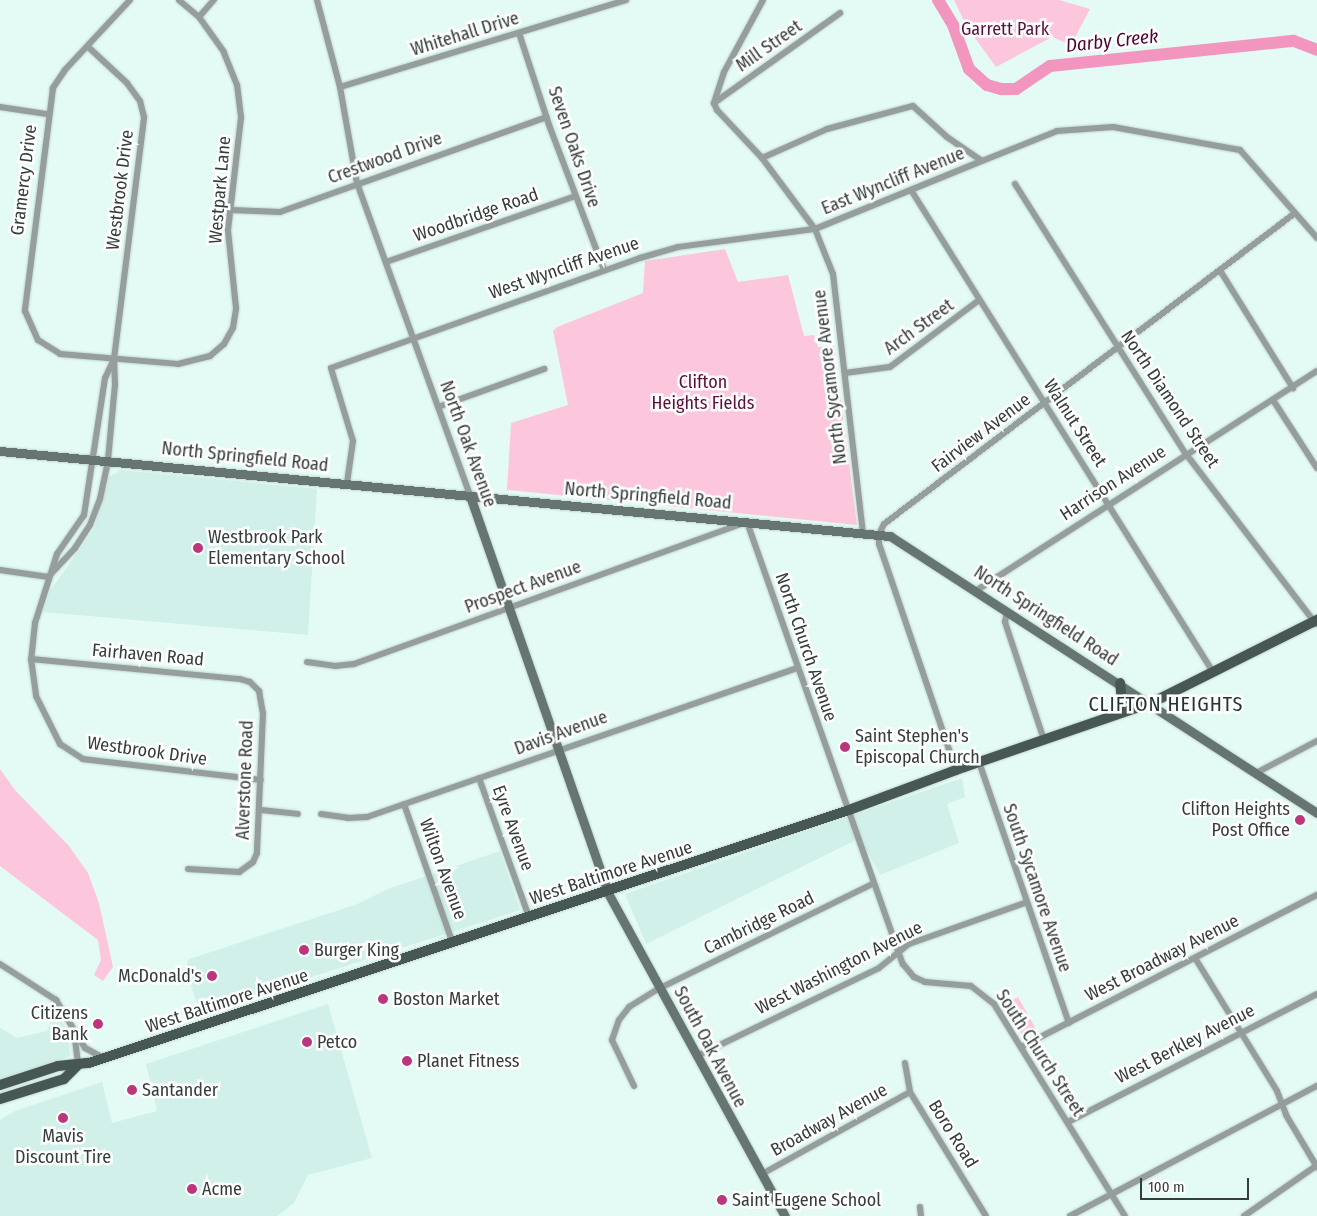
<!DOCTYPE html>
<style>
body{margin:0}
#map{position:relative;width:1317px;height:1216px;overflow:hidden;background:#e4fbf5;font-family:"Fira Sans Condensed",sans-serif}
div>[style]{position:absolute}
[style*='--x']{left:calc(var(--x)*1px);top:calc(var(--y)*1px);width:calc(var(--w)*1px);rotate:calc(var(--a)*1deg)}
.built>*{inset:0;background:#d0f0e9}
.green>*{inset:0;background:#fcc7dd}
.river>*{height:12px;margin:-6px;padding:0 6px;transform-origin:6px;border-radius:6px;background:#f296bf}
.roads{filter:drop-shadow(0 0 1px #c1d5d0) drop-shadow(0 0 1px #c1d5d0)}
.minor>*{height:6px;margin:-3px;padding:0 3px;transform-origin:3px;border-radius:3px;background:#959e9c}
.secondary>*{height:9px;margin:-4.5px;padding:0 4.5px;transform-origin:4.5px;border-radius:4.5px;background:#677572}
.primary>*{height:10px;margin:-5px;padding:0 5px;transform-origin:5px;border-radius:5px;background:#475854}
.dots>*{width:14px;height:14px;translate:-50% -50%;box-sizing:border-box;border:2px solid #fff;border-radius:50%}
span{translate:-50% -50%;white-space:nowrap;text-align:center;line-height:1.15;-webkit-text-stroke:5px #fff;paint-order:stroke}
.park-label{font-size:18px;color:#5f0e3c}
.street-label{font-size:18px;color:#353e3c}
.poi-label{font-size:18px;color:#353e3c}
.left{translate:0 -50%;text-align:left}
.right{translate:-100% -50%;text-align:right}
.water-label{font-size:19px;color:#510031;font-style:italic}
.quarter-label{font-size:20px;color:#223431;letter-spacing:1px}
.scale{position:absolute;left:1140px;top:1178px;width:109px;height:22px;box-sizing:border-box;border:2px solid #353e3c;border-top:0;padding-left:6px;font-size:15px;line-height:18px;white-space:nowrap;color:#353e3c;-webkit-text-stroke:4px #fff;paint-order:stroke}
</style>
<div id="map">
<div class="built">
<i style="clip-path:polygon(121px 470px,317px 489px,308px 635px,43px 612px,50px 591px,94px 529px,109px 477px)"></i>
<i style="clip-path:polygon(962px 778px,965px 797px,947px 804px,959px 843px,880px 875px,860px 838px,646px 944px,625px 894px)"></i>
<i style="clip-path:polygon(500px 851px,520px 910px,200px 1013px,185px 968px,189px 959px,355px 905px,388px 889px)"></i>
<i style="clip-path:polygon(328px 1004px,372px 1158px,308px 1175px,294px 1203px,277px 1216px,0 1216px,0 1120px,15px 1111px,102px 1082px,112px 1123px,157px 1111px,146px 1064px)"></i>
<i style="clip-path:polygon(55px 1012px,69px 1032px,70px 1056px,0 1079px,0 1028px,17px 1038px,47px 1031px)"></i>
</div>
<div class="green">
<i style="clip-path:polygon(954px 0,1059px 0,1090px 9px,1071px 45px,1052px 37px,996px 67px,967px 27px)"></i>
<i style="clip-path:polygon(725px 249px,738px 282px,788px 275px,804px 336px,814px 335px,818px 347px,834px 346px,857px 525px,507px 490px,511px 423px,568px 405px,553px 331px,557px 327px,643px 293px,645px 261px)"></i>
<i style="clip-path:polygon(0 769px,15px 790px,69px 846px,88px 873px,99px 903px,113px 967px,103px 981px,94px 975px,101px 960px,98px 940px,0 866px)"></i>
<i style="clip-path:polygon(1018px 997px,1037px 1031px,1024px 1038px,1003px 1005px)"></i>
</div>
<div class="river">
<i style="--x:938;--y:0;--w:29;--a:59"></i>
<i style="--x:953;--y:25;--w:47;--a:70"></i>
<i style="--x:969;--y:69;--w:24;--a:42"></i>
<i style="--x:987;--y:85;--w:15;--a:16"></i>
<i style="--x:1001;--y:89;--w:15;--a:0"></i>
<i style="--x:1016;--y:89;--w:41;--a:-34.1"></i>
<i style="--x:1050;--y:66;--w:245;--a:-5.9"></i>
<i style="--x:1294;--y:41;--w:25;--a:21"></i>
</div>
<div class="roads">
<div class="minor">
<i style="--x:130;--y:0;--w:96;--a:132.9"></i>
<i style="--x:65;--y:70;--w:22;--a:124"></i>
<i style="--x:53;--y:88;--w:225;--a:97.2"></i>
<i style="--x:25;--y:311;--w:32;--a:66"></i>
<i style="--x:38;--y:340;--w:26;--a:32"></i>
<i style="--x:60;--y:354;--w:118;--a:4.8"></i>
<i style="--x:178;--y:364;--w:33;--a:-14"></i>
<i style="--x:210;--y:356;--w:18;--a:-41"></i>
<i style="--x:224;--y:344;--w:18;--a:-61"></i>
<i style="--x:233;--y:328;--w:20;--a:-81"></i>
<i style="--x:236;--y:308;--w:78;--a:-95.9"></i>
<i style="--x:228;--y:230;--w:114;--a:-83.4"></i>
<i style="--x:241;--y:117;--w:32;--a:-97"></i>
<i style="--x:237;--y:85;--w:35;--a:-112"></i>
<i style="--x:224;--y:52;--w:43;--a:-125.5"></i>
<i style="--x:199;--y:17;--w:26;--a:-140"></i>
<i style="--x:317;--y:0;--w:90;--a:75.2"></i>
<i style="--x:340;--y:87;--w:97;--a:80"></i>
<i style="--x:357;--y:183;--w:333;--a:70.1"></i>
<i style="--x:763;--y:0;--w:82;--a:118.4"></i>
<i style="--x:724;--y:72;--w:33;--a:108"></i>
<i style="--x:714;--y:103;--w:8;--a:67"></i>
<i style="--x:717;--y:110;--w:66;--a:46.8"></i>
<i style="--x:762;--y:158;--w:89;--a:53.3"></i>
<i style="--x:815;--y:229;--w:48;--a:68.2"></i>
<i style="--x:833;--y:274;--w:260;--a:83.4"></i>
<i style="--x:199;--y:17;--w:23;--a:-49"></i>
<i style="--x:519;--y:33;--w:97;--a:71.9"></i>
<i style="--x:549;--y:125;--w:155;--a:69.2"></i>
<i style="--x:340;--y:87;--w:299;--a:-16.9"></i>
<i style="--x:714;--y:103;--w:155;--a:-35.5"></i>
<i style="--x:0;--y:107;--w:48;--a:8.5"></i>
<i style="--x:762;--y:158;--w:71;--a:-24"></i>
<i style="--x:827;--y:129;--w:89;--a:-15"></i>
<i style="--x:913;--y:106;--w:46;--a:42.4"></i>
<i style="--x:947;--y:137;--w:42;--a:34.4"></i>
<i style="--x:982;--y:161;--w:81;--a:-21.8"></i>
<i style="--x:1057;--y:131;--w:56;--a:-4.1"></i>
<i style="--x:1113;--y:127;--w:129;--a:10.3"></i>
<i style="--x:1240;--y:150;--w:117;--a:48.8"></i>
<i style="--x:1015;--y:184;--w:320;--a:57.7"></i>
<i style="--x:1186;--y:454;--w:214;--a:52.6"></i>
<i style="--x:911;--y:190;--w:569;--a:57.93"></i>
<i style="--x:231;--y:210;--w:49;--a:2.3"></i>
<i style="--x:280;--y:212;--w:283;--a:-19.6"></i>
<i style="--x:386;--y:262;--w:200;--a:-19.2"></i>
<i style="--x:1221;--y:272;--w:137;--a:58.2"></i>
<i style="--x:114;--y:359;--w:21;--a:115"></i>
<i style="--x:105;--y:378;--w:139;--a:98.7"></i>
<i style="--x:84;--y:515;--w:47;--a:124.7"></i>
<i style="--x:57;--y:554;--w:72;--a:107.7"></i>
<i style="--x:35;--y:623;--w:36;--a:96"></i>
<i style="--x:31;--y:659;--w:37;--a:82"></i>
<i style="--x:36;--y:696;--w:54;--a:63.4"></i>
<i style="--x:60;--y:744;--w:27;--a:33"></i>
<i style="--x:83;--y:759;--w:179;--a:6.7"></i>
<i style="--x:845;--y:373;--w:45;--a:-7.6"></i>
<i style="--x:890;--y:367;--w:110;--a:-36.9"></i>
<i style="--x:1273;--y:400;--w:81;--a:57.1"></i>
<i style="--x:438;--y:407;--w:113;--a:-19.7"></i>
<i style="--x:347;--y:483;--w:42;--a:-81.9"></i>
<i style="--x:353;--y:441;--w:76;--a:-106.8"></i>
<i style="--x:331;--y:368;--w:328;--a:-19.6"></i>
<i style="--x:640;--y:258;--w:40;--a:-16"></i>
<i style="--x:678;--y:247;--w:138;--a:-7.5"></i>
<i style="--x:815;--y:229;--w:180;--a:-22.2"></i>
<i style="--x:0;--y:570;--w:49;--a:8.3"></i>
<i style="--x:49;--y:576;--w:38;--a:-47"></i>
<i style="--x:75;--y:548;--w:27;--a:-57"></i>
<i style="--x:90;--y:525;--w:28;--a:-69"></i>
<i style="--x:100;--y:499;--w:40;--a:-78"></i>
<i style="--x:108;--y:460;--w:75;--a:-84.7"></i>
<i style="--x:115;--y:385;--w:26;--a:-92"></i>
<i style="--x:114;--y:359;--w:244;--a:-82.9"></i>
<i style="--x:144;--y:117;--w:16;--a:-104"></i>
<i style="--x:140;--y:101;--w:22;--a:-126"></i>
<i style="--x:127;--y:83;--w:54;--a:-137.2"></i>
<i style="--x:977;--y:590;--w:404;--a:-32.8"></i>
<i style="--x:1007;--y:611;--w:11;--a:100"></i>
<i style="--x:1005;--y:622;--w:124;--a:71.7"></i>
<i style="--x:31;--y:659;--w:210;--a:5.5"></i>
<i style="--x:240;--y:679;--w:10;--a:17"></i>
<i style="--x:250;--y:682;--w:13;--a:45"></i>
<i style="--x:259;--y:691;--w:22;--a:80"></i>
<i style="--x:263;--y:713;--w:140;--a:92.5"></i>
<i style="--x:257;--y:853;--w:10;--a:114"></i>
<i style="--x:253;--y:862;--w:17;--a:144"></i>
<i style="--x:239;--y:872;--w:51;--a:-176.6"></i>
<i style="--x:307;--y:662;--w:28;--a:8"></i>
<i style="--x:335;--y:666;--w:19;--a:-6"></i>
<i style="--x:354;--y:664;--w:418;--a:-19.9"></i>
<i style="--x:747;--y:522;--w:469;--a:70.6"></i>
<i style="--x:903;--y:964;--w:17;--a:50"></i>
<i style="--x:914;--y:977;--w:12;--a:24"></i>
<i style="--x:925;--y:982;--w:46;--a:5"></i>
<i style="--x:971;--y:986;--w:29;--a:38"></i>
<i style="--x:994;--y:1004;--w:249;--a:58.3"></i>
<i style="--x:979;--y:762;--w:276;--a:71"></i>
<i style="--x:956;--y:770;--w:239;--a:-108.8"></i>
<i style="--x:879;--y:544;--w:10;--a:-90"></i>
<i style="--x:879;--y:534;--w:11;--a:-63"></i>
<i style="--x:884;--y:524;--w:515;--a:-37.11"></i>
<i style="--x:1258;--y:772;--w:67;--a:-27.7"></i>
<i style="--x:479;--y:778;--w:148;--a:70.2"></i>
<i style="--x:404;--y:804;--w:148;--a:70.7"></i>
<i style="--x:261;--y:810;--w:37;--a:6"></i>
<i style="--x:321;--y:814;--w:27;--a:8"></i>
<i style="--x:348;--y:818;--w:19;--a:-3"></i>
<i style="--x:367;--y:817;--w:455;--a:-19.1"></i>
<i style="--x:1195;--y:958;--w:156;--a:58.3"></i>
<i style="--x:1277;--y:1091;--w:26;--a:69"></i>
<i style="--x:1286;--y:1115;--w:61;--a:59.2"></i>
<i style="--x:0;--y:964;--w:67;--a:32.7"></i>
<i style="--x:56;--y:1000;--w:56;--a:58.9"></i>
<i style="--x:85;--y:1048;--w:21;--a:28"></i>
<i style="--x:74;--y:1031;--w:34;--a:83"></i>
<i style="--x:1021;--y:1047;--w:333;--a:-27.2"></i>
<i style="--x:697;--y:1056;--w:202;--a:-25.8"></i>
<i style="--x:879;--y:968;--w:38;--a:-39"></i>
<i style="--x:909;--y:944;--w:123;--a:-19.5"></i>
<i style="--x:905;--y:1063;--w:29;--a:80"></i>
<i style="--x:910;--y:1092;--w:145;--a:58.5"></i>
<i style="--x:634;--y:1086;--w:51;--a:-115.6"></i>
<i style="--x:612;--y:1040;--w:21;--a:-71"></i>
<i style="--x:619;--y:1020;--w:16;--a:-52"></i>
<i style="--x:629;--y:1007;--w:36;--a:-32"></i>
<i style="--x:660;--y:988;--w:236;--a:-26.1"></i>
<i style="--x:1068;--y:1122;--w:280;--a:-27.2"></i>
<i style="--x:762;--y:1174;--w:169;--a:-29"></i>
<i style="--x:920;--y:1207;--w:9;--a:84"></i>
<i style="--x:1070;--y:1216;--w:279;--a:-27.8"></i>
<i style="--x:1244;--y:1216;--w:88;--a:-34.8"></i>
</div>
<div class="secondary">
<i style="--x:0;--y:451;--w:894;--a:5.46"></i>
<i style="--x:890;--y:536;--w:509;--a:32.97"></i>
<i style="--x:470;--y:496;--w:420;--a:70.8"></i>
<i style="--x:608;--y:893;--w:368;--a:61.3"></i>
</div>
<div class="primary">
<i style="--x:1111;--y:715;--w:18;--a:-52"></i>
<i style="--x:1122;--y:701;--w:18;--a:-96"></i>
<i style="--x:0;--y:1085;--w:61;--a:-18.1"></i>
<i style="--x:58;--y:1066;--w:31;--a:-6"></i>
<i style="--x:89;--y:1063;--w:801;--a:-18.41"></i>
<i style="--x:849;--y:810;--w:114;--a:-20.5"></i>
<i style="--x:956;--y:770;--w:206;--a:-19"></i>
<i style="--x:1151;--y:703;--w:186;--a:-26.6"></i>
<i style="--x:0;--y:1099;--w:67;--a:-17.4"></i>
<i style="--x:64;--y:1079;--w:20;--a:-45"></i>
</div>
</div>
<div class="dots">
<i style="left:198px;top:548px;background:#ba367d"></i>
<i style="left:845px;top:747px;background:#ba367d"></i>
<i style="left:1300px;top:820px;background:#ba367d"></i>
<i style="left:304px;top:950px;background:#ba367d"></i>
<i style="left:212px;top:976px;background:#ba367d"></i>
<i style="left:383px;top:999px;background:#ba367d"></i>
<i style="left:98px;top:1024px;background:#ba367d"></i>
<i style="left:307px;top:1042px;background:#ba367d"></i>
<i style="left:407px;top:1061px;background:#ba367d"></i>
<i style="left:132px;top:1090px;background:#ba367d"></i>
<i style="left:63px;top:1118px;background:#ba367d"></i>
<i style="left:192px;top:1189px;background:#ba367d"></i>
<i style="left:722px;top:1200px;background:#ba367d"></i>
</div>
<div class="park-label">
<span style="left:1005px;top:29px">Garrett Park</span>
<span style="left:703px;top:393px">Clifton<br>Heights Fields</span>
</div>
<div class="street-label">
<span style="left:465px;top:34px;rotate:-17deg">Whitehall Drive</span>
<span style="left:769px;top:46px;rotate:-35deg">Mill Street</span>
<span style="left:574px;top:147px;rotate:71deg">Seven Oaks Drive</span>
<span style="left:385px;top:158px;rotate:-20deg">Crestwood Drive</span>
<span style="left:24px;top:180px;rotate:-83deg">Gramercy Drive</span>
<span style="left:893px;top:181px;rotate:-22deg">East Wyncliff Avenue</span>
<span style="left:120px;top:190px;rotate:-83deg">Westbrook Drive</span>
<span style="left:220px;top:190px;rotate:-85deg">Westpark Lane</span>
<span style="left:476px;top:215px;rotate:-19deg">Woodbridge Road</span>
<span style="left:564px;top:268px;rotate:-19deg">West Wyncliff Avenue</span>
<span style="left:919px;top:327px;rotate:-36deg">Arch Street</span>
<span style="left:830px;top:377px;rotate:-97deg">North Sycamore Avenue</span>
<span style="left:1170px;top:399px;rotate:56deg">North Diamond Street</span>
<span style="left:1075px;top:423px;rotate:57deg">Walnut Street</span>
<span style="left:981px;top:433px;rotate:-37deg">Fairview Avenue</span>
<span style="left:468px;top:444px;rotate:70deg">North Oak Avenue</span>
<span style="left:245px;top:457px;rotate:6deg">North Springfield Road</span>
<span style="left:1113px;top:483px;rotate:-33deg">Harrison Avenue</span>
<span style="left:648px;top:496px;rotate:5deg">North Springfield Road</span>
<span style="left:523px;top:587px;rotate:-20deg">Prospect Avenue</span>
<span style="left:1046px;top:616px;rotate:33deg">North Springfield Road</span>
<span style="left:806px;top:647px;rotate:71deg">North Church Avenue</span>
<span style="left:148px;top:655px;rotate:5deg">Fairhaven Road</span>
<span style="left:561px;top:733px;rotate:-20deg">Davis Avenue</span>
<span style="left:147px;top:751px;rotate:8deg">Westbrook Drive</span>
<span style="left:245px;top:780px;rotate:-88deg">Alverstone Road</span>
<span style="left:513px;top:828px;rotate:70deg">Eyre Avenue</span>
<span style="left:443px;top:869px;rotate:70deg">Wilton Avenue</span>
<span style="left:611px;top:873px;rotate:-18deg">West Baltimore Avenue</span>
<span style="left:1037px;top:888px;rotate:71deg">South Sycamore Avenue</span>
<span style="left:759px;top:923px;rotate:-26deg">Cambridge Road</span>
<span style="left:1162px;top:958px;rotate:-27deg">West Broadway Avenue</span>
<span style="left:839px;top:968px;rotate:-27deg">West Washington Avenue</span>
<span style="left:227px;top:1001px;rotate:-18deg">West Baltimore Avenue</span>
<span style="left:1185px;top:1044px;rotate:-27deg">West Berkley Avenue</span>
<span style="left:710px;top:1047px;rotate:62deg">South Oak Avenue</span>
<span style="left:1040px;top:1053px;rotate:57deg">South Church Street</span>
<span style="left:829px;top:1120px;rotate:-29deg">Broadway Avenue</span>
<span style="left:953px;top:1134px;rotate:58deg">Boro Road</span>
</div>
<div class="poi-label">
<span class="left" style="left:208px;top:548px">Westbrook Park<br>Elementary School</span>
<span class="left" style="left:855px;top:747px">Saint Stephen's<br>Episcopal Church</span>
<span class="right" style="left:1290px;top:820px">Clifton Heights<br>Post Office</span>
<span class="left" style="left:314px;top:950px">Burger King</span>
<span class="right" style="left:202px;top:976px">McDonald's</span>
<span class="left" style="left:393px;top:999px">Boston Market</span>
<span class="right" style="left:88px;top:1024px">Citizens<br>Bank</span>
<span class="left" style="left:317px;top:1042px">Petco</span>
<span class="left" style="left:417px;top:1061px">Planet Fitness</span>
<span class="left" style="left:142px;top:1090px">Santander</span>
<span style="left:63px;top:1147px">Mavis<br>Discount Tire</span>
<span class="left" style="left:202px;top:1189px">Acme</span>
<span class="left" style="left:732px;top:1200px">Saint Eugene School</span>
</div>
<div class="water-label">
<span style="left:1112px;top:41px;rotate:-6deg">Darby Creek</span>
</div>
<div class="quarter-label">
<span style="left:1166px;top:704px">CLIFTON HEIGHTS</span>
</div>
<div class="scale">100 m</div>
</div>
